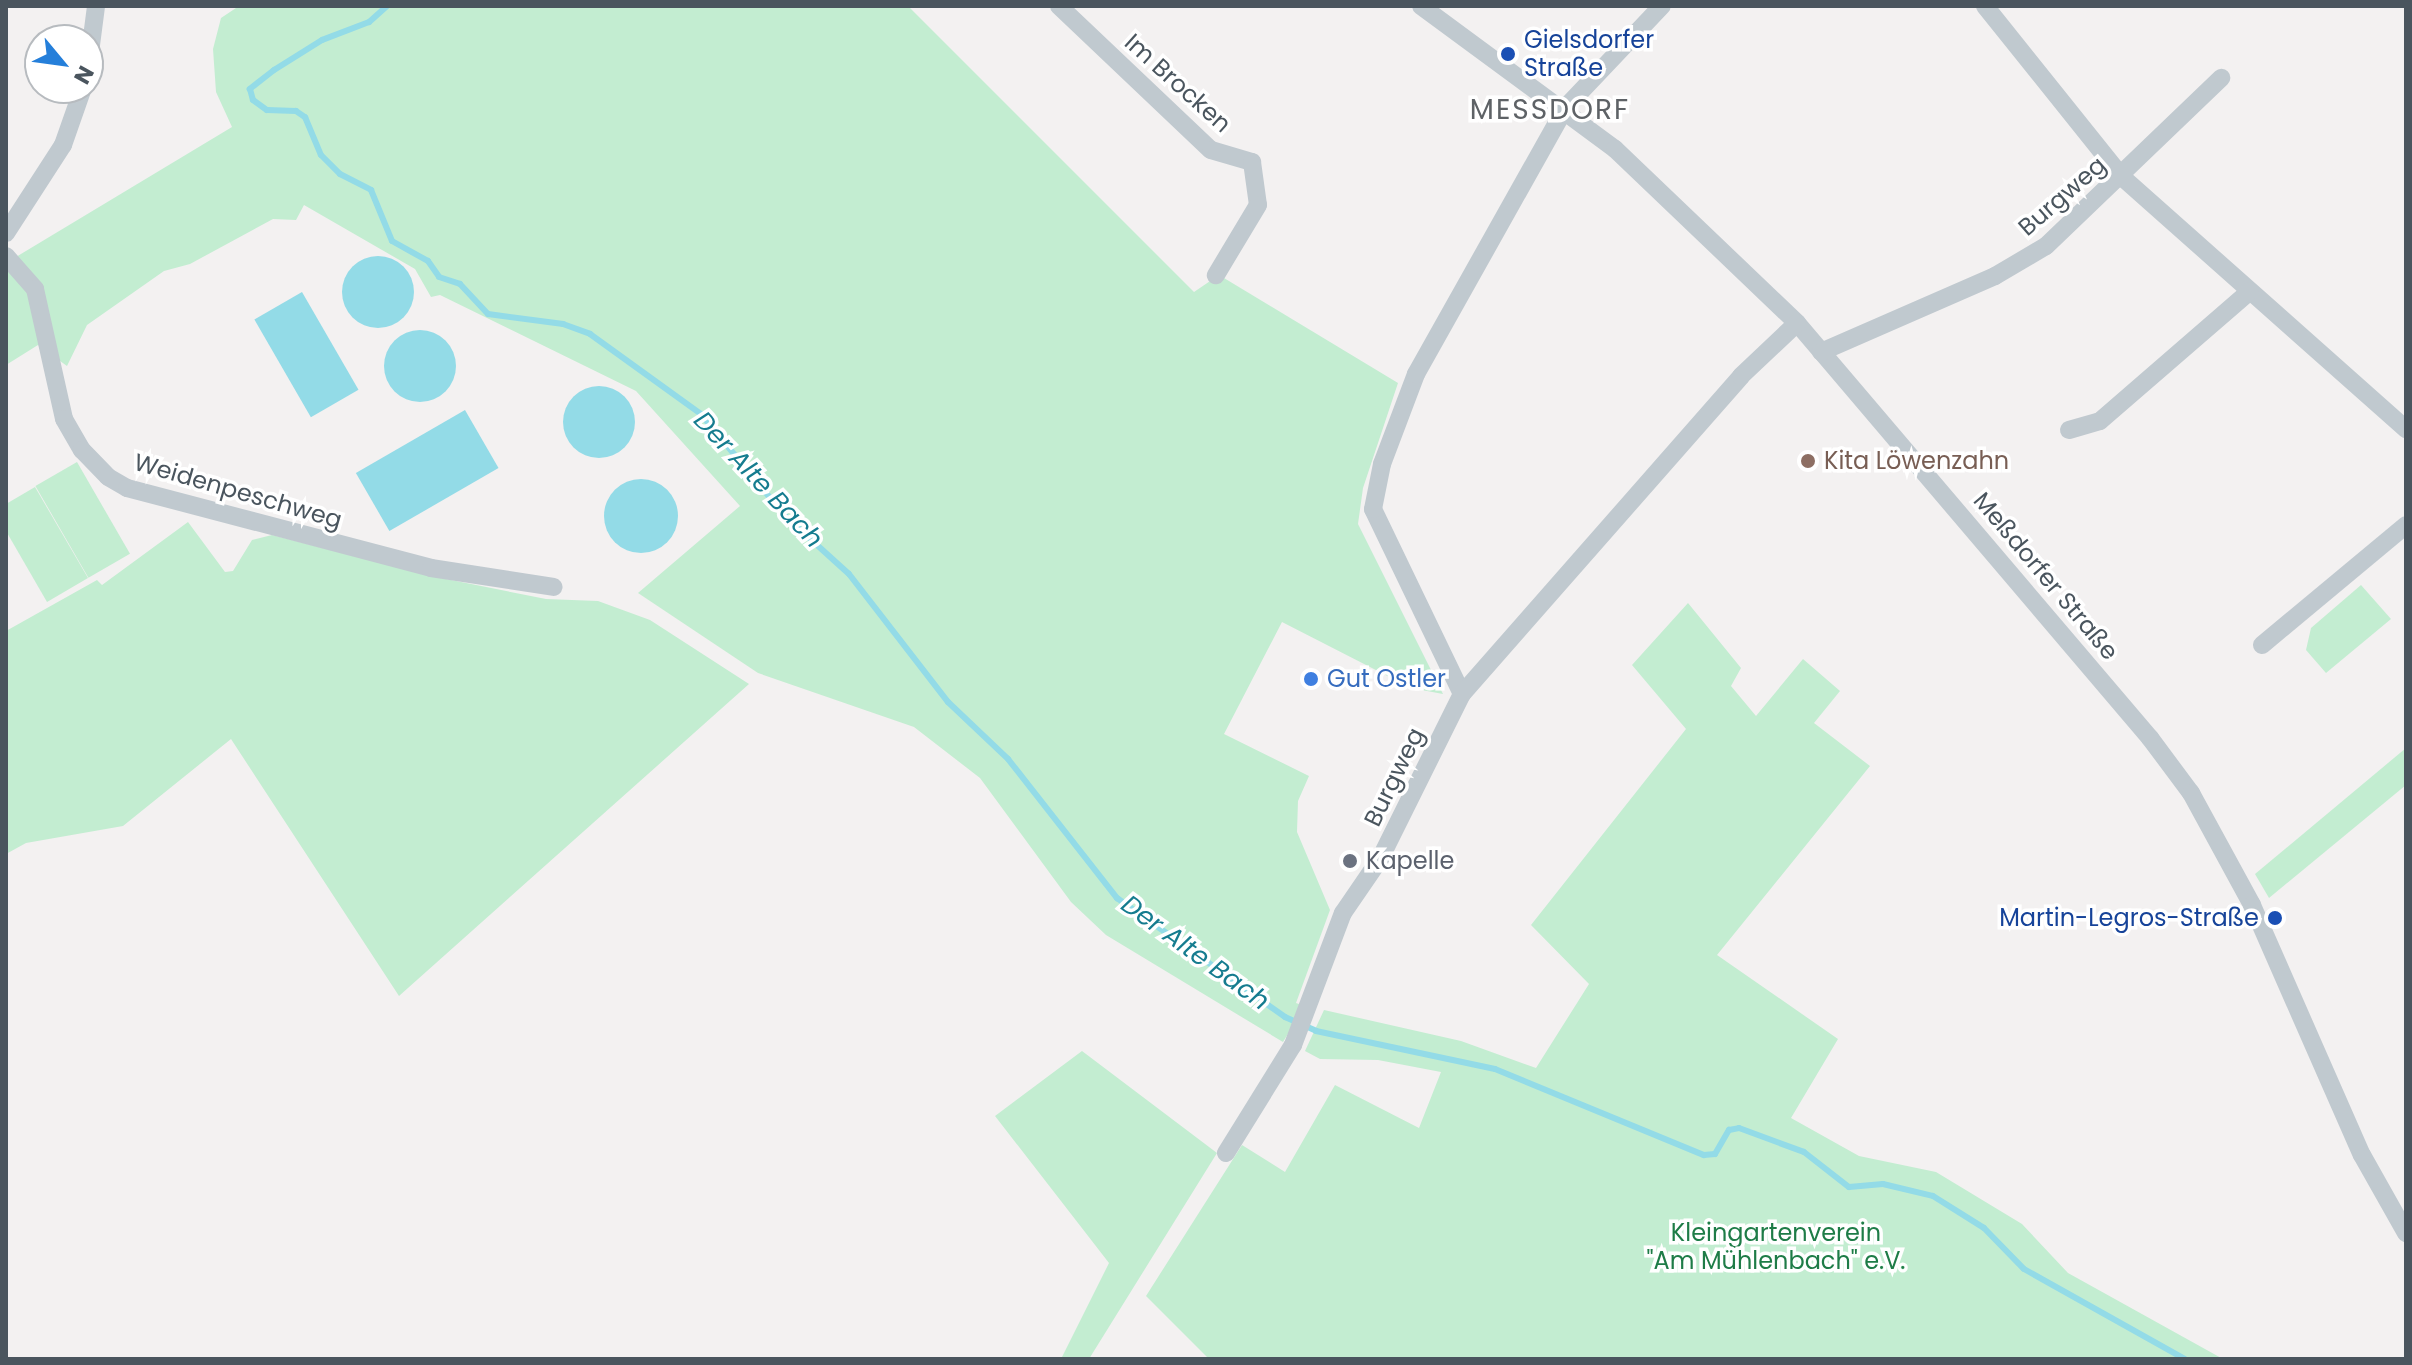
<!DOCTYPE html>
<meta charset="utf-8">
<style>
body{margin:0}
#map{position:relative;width:2412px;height:1365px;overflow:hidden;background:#f3f1f1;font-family:Poppins,sans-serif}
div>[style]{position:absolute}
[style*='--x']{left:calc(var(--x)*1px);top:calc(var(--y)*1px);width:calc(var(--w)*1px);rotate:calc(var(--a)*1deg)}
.green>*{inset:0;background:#c3edd1;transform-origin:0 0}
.water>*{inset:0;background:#93dbe7;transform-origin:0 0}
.round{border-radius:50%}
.stream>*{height:6px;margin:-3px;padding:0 3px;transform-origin:3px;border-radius:3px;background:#93dbe7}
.minor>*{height:18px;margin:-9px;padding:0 9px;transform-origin:9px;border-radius:9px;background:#c0c9cf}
.dots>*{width:22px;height:22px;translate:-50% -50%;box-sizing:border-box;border:4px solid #fff;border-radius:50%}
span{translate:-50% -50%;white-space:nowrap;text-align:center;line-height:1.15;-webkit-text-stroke:7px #fff;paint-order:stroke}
.transit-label{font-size:24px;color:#164399}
.left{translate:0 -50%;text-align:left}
.right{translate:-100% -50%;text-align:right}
.street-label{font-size:24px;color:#4a555e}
.education-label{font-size:24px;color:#785e54}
.shop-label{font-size:24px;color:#366cbe}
.worship-label{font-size:24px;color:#5b616d}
.park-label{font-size:24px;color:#1e7c47}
.water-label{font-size:26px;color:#157c8f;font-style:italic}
.quarter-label{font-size:28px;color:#5e6266;letter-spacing:2px}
.frame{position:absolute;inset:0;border:8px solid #4a555e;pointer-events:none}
.north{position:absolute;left:24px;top:24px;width:80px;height:80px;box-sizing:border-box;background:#fff;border:2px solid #b7bbbf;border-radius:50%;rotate:119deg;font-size:22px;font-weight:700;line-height:32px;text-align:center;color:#4a555e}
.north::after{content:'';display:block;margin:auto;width:28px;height:36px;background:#257fda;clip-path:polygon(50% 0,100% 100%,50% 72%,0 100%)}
</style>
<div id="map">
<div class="green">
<i style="clip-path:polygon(239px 6px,908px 6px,1194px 292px,1219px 275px,1398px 383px,1363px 488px,1358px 524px,1443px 694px,1411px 688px,1282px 622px,1224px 734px,1309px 776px,1298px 801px,1297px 832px,1330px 910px,1296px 1003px,1305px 1006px,1283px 1042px,1106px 935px,1071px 902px,980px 778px,914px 727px,758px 673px,638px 593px,740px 506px,636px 391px,440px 295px,431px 297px,415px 269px,304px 205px,296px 220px,273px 219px,190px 264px,164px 271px,87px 325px,67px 366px,38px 345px,6px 365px,6px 263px,232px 127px,216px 92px,213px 49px,221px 18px)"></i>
<i style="left:77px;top:462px;width:106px;height:48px;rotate:60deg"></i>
<i style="clip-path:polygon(35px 487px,88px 578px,47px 602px,6px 531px,6px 504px)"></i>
<i style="clip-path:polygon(188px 522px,225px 572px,233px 571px,252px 540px,272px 535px,436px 577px,546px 599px,598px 601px,650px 620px,749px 684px,399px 996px,231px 739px,123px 826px,26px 843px,6px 854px,6px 631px,97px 580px,102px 585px)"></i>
<i style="clip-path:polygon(2361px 585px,2391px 619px,2326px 673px,2306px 650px,2311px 628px)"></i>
<i style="clip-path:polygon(1688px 603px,1741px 668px,1731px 686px,1756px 716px,1803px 659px,1840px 691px,1814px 723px,1870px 766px,1717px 955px,1838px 1039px,1791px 1118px,1859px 1156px,1936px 1172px,2022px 1224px,2068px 1273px,2223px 1359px,1209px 1359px,1146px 1296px,1242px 1145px,1285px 1172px,1335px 1085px,1419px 1128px,1441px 1072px,1378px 1060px,1320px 1059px,1305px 1051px,1324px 1010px,1461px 1041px,1536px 1068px,1589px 984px,1531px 925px,1686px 729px,1632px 665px)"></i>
<i style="clip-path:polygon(2406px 748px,2406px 785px,2269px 898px,2255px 874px)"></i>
<i style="clip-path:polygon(1082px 1051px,1217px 1153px,1089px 1359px,1061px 1359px,1109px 1263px,995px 1116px)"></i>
</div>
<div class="water">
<i class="round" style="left:342px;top:256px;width:72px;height:72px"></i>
<i style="left:302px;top:292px;width:113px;height:55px;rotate:60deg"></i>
<i class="round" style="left:384px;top:330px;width:72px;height:72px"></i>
<i class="round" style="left:563px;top:386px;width:72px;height:72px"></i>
<i style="left:465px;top:410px;width:67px;height:126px;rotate:60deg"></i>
<i class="round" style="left:604px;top:479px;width:74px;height:74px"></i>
</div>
<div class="stream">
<i style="--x:387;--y:6;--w:24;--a:138"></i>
<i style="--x:369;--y:22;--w:50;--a:159"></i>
<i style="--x:322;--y:40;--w:57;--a:148"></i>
<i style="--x:274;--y:70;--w:31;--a:142"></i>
<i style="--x:250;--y:89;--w:11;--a:75"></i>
<i style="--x:253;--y:100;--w:17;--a:36"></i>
<i style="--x:267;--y:110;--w:29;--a:2"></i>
<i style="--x:296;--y:111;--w:11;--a:34"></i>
<i style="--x:305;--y:117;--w:41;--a:67.2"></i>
<i style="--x:321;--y:155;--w:27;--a:45"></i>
<i style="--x:340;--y:174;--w:35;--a:27"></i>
<i style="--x:371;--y:190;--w:55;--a:67.6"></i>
<i style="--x:392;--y:241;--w:41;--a:29.1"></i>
<i style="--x:428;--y:261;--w:19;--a:55"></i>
<i style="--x:439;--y:277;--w:22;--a:18"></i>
<i style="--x:460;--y:284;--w:41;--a:47"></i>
<i style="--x:488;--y:314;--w:76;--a:7.6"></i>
<i style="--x:563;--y:324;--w:29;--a:20"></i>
<i style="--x:590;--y:334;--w:137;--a:35.8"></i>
<i style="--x:701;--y:414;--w:132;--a:50.5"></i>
<i style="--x:785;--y:516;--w:86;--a:42.2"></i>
<i style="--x:849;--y:574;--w:162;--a:52.3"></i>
<i style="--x:948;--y:702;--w:83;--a:43.5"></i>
<i style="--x:1008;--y:759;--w:177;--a:51.9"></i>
<i style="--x:1117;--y:898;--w:206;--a:35.3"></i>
<i style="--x:1285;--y:1017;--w:34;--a:24"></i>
<i style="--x:1316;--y:1031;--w:183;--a:12"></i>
<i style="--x:1495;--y:1069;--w:226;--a:22.4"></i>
<i style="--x:1704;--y:1155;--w:11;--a:-5"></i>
<i style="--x:1715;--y:1154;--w:28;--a:-60"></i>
<i style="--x:1729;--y:1130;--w:10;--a:-11"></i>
<i style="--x:1739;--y:1128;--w:69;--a:20.3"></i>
<i style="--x:1804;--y:1152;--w:57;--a:37.9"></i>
<i style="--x:1849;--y:1187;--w:34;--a:-5"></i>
<i style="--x:1883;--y:1184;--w:51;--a:13.5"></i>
<i style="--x:1933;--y:1196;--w:60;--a:32.1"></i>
<i style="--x:1984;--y:1228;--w:57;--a:45.7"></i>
<i style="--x:2024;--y:1269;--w:184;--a:29.2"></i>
</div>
<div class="minor">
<i style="--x:1059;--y:6;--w:209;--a:43.5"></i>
<i style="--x:1211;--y:150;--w:43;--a:16.3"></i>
<i style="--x:1252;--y:162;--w:43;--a:82.1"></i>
<i style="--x:1258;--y:205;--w:82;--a:121"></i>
<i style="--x:1421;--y:6;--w:241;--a:36.4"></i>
<i style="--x:1615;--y:149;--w:252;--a:43.7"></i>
<i style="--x:1797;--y:323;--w:545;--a:49.62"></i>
<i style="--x:2150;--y:738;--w:69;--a:53.3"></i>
<i style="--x:2191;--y:793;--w:128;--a:61.4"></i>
<i style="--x:2252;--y:905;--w:273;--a:66.3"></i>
<i style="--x:2362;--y:1155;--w:90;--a:60.6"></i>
<i style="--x:1985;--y:6;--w:219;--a:51.3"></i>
<i style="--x:2122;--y:177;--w:380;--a:41.6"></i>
<i style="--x:88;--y:68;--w:63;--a:-82.6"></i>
<i style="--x:6;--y:233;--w:105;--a:-57.1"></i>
<i style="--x:63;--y:145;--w:60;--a:-70.7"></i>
<i style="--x:6;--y:256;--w:44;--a:48.7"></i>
<i style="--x:35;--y:289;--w:133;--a:77.4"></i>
<i style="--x:64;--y:419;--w:36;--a:60"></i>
<i style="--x:82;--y:450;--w:37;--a:46"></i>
<i style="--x:108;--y:477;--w:22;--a:30"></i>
<i style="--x:127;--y:488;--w:314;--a:14.7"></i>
<i style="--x:431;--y:568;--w:124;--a:8.8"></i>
<i style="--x:1821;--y:352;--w:190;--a:-23.6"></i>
<i style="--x:1995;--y:276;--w:59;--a:-30.5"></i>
<i style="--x:2046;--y:246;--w:243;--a:-43.8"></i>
<i style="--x:2069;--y:430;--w:32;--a:-16"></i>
<i style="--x:2100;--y:421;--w:198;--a:-40.9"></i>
<i style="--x:2262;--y:645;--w:187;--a:-39.8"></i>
<i style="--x:1462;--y:694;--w:205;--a:-115.7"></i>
<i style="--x:1373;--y:509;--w:46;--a:-78.7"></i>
<i style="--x:1382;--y:464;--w:96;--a:-69.3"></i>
<i style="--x:1416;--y:374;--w:306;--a:-60.7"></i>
<i style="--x:1566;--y:107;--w:139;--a:-46.5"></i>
<i style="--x:1226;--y:1153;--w:127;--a:-58.2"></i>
<i style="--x:1293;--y:1045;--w:141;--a:-69.3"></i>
<i style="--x:1343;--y:913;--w:65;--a:-55.6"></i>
<i style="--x:1380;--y:859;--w:184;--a:-63.6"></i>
<i style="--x:1462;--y:694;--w:423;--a:-48.7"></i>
<i style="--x:1741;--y:376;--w:77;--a:-43.4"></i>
</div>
<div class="dots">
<i style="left:1508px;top:54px;background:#1a4fb4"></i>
<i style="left:1808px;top:461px;background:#8d6e63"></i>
<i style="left:1311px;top:679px;background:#3f7fe0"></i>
<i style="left:1350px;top:861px;background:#6b7280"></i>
<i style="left:2275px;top:918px;background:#1a4fb4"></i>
</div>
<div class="transit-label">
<span class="left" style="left:1524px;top:54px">Gielsdorfer<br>Straße</span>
<span class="right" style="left:2259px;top:918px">Martin-Legros-Straße</span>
</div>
<div class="street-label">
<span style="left:1178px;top:83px;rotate:42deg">Im Brocken</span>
<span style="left:2062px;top:196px;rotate:-41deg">Burgweg</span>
<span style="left:238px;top:491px;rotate:16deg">Weidenpeschweg</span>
<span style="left:2046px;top:576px;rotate:50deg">Meßdorfer Straße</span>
<span style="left:1394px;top:777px;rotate:-64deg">Burgweg</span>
</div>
<div class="education-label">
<span class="left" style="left:1824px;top:461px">Kita Löwenzahn</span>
</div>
<div class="shop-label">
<span class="left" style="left:1327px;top:679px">Gut Ostler</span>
</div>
<div class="worship-label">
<span class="left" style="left:1366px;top:861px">Kapelle</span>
</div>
<div class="park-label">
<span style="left:1776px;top:1247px">Kleingartenverein<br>"Am Mühlenbach" e.V.</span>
</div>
<div class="water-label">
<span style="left:758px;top:480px;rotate:47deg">Der Alte Bach</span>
<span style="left:1195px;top:953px;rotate:36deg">Der Alte Bach</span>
</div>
<div class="quarter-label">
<span style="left:1550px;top:110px">MESSDORF</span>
</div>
<div class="frame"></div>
<div class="north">N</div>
</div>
